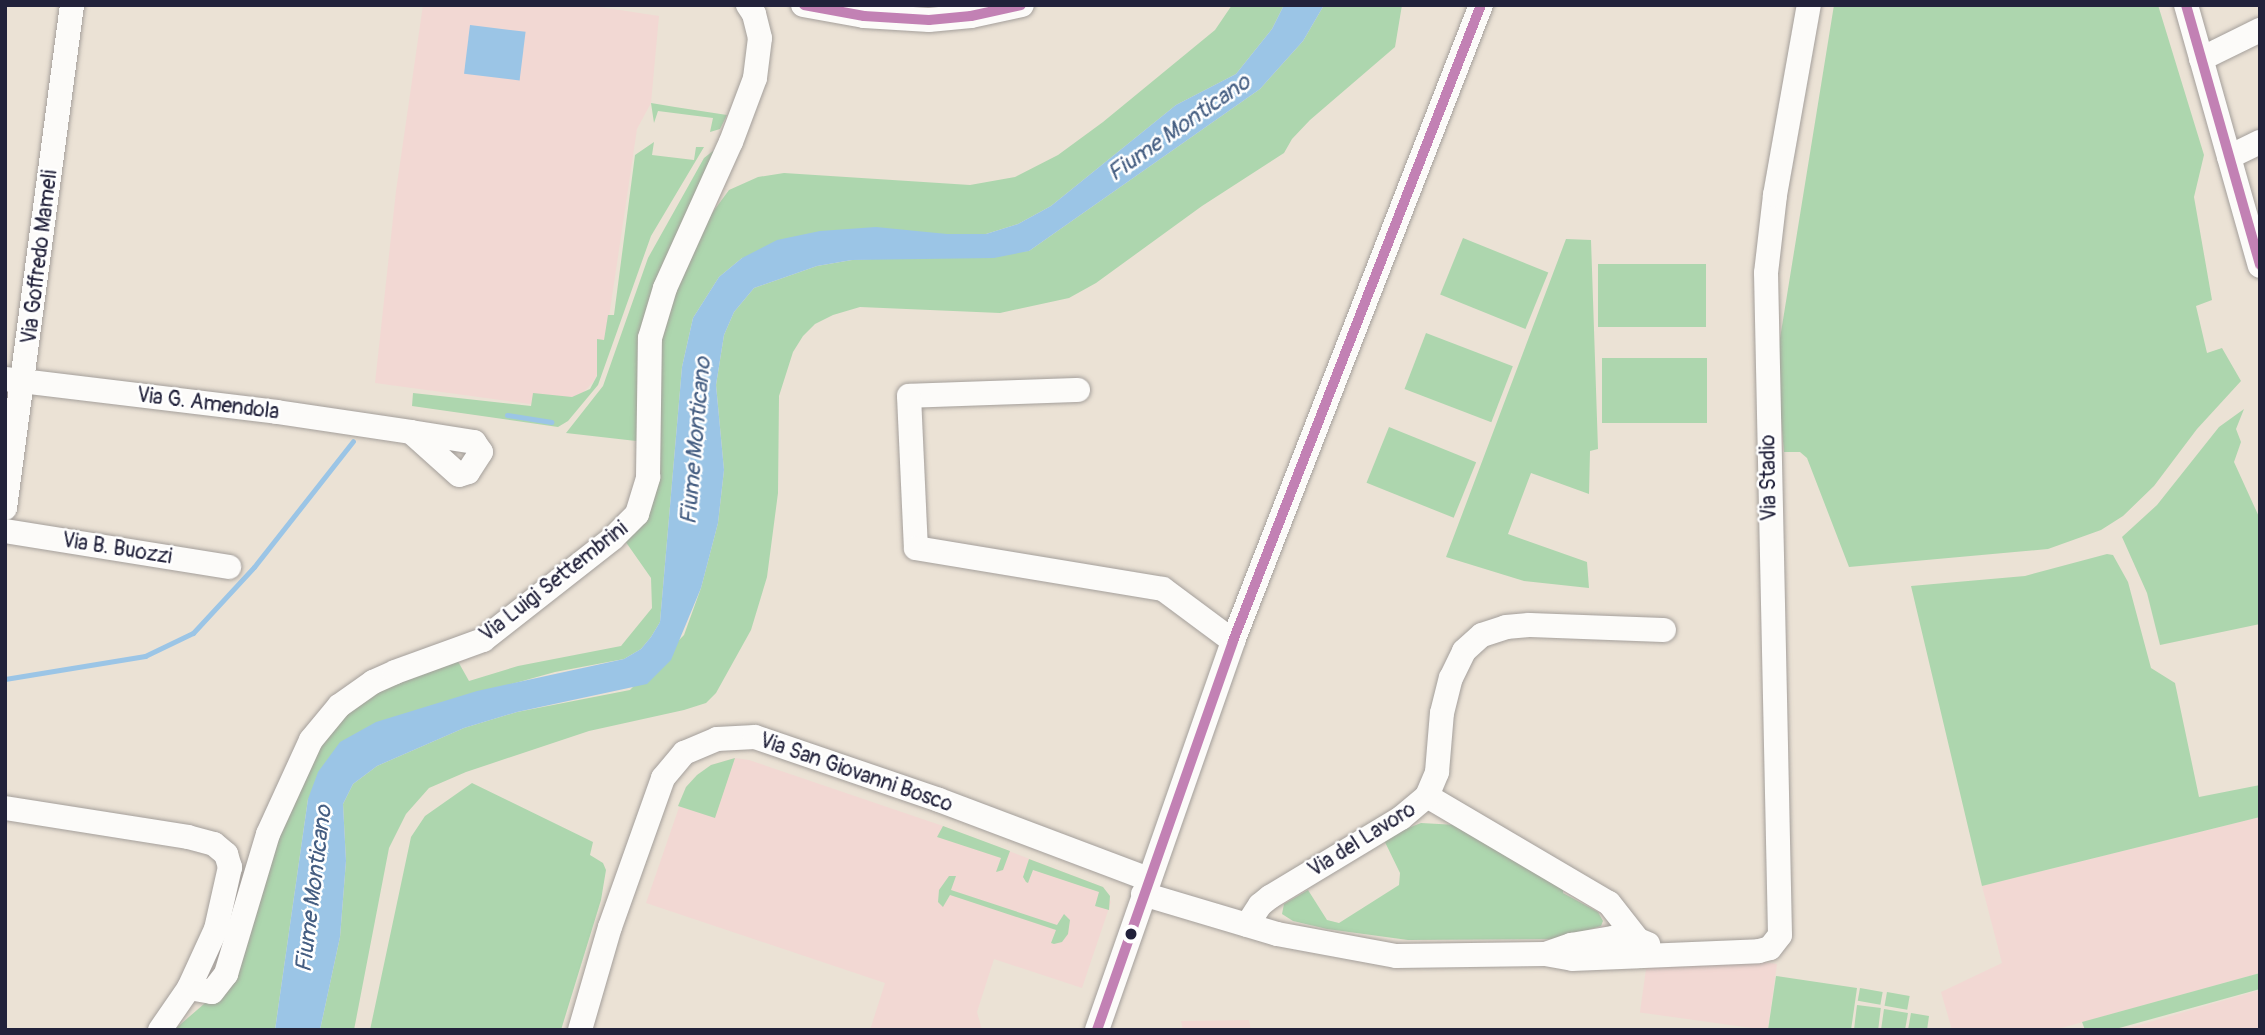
<!DOCTYPE html>
<style>
body{margin:0}
#map{position:relative;width:2265px;height:1035px;overflow:hidden;background:#ebe2d5;font-family:Pangolin,sans-serif}
div>[style]{position:absolute}
[style*='--x']{left:calc(var(--x)*1px);top:calc(var(--y)*1px);width:calc(var(--w)*1px);rotate:calc(var(--a)*1deg)}
.built>*{inset:0;background:#f2d8d3;transform-origin:0 0}
.green>*{inset:0;background:#add6ae;transform-origin:0 0}
.water>*{inset:0;background:#9bc5e6;transform-origin:0 0}
.stream>*{height:5px;margin:-2.5px;padding:0 2.5px;transform-origin:2.5px;border-radius:2.5px;background:#9bc5e6}
.roads{filter:drop-shadow(0 0 2px #a49f9b) drop-shadow(0 0 2px #a49f9b)}
.minor>*{height:24px;margin:-12px;padding:0 12px;transform-origin:12px;border-radius:12px;background:#fcfbf9}
.bus-1>*{height:10px;margin:-5px;padding:0 5px;transform-origin:5px;border-radius:5px;background:#c281b4}
.dots>*{width:19px;height:19px;translate:-50% -50%;box-sizing:border-box;border:4px solid #fff;border-radius:50%}
span{translate:-50% -50%;white-space:nowrap;text-align:center;line-height:1.15;-webkit-text-stroke:5px #fff;paint-order:stroke}
.street-label{font-size:21px;color:#22223b}
.water-label{font-size:23px;color:#455e82;font-style:italic}
.frame{position:absolute;inset:0;border:7px solid #22223b;pointer-events:none}
</style>
<div id="map">
<div class="built">
<i style="clip-path:polygon(423px 5px,587px 5px,659px 16px,651px 103px,637px 129px,602px 364px,594px 381px,568px 409px,375px 383px,396px 191px)"></i>
<i style="clip-path:polygon(735px 758px,749px 760px,943px 826px,1103px 887px,1111px 902px,1082px 988px,994px 959px,977px 1012px,982px 1030px,870px 1030px,885px 983px,646px 903px,686px 787px,711px 765px)"></i>
<i style="clip-path:polygon(2260px 817px,2260px 973px,2054px 1030px,1952px 1030px,1941px 992px,2002px 963px,1982px 886px)"></i>
<i style="left:1777px;top:964px;width:67px;height:129px;rotate:98deg"></i>
<i style="clip-path:polygon(2260px 990px,2260px 1030px,2122px 1030px)"></i>
<i style="clip-path:polygon(1249px 1020px,1251px 1030px,1183px 1030px,1181px 1021px)"></i>
</div>
<div class="green">
<i style="clip-path:polygon(1232px 5px,1284px 5px,1272px 29px,1236px 74px,1176px 105px,1051px 206px,1018px 224px,986px 234px,947px 234px,742px 258px,719px 277px,693px 318px,682px 367px,660px 622px,651px 637px,641px 649px,624px 659px,555px 672px,443px 703px,308px 799px,275px 1030px,174px 1030px,212px 997px,298px 771px,348px 703px,455px 656px,469px 681px,518px 666px,621px 646px,652px 608px,651px 578px,623px 538px,634px 528px,656px 331px,707px 220px,729px 190px,758px 177px,784px 173px,970px 185px,1015px 177px,1058px 155px,1103px 122px,1215px 30px)"></i>
<i style="clip-path:polygon(1324px 5px,1402px 5px,1395px 47px,1310px 120px,1292px 139px,1284px 153px,1202px 206px,1096px 283px,1069px 298px,1000px 313px,860px 307px,833px 315px,815px 324px,803px 336px,793px 352px,779px 396px,778px 493px,767px 577px,751px 630px,716px 693px,706px 703px,684px 710px,589px 731px,466px 772px,429px 788px,406px 814px,389px 848px,354px 1030px,320px 1030px,340px 937px,346px 861px,343px 804px,353px 784px,377px 766px,464px 728px,517px 712px,630px 690px,684px 635px,701px 588px,718px 523px,724px 470px,716px 385px,724px 335px,734px 312px,754px 288px,817px 266px,852px 260px,1029px 251px,1260px 89px,1303px 41px)"></i>
<i style="clip-path:polygon(1834px 5px,2158px 5px,2204px 155px,2194px 197px,2212px 300px,2196px 306px,2207px 353px,2222px 348px,2241px 381px,2197px 429px,2154px 486px,2123px 516px,2101px 530px,2048px 549px,1849px 567px,1807px 458px,1800px 452px,1784px 452px,1776px 363px)"></i>
<i style="clip-path:polygon(651px 103px,675px 107px,727px 115px,720px 129px,710px 132px,713px 118px,658px 111px,654px 123px)"></i>
<i style="clip-path:polygon(654px 142px,652px 155px,694px 160px,696px 147px,704px 147px,651px 236px,598px 385px,568px 421px,558px 427px,412px 406px,413px 393px,531px 406px,533px 393px,572px 397px,590px 389px,597px 376px,597px 339px,604px 340px,608px 315px,614px 315px,635px 155px)"></i>
<i style="clip-path:polygon(713px 151px,716px 153px,654px 302px,645px 442px,566px 433px,603px 386px,648px 258px,704px 158px)"></i>
<i style="left:1463px;top:238px;width:92px;height:61px;rotate:22deg"></i>
<i style="clip-path:polygon(1566px 239px,1591px 240px,1598px 449px,1590px 451px,1589px 494px,1531px 473px,1508px 534px,1587px 562px,1589px 588px,1524px 581px,1446px 557px)"></i>
<i style="left:1598px;top:264px;width:108px;height:63px"></i>
<i style="left:1426px;top:333px;width:93px;height:60px;rotate:21deg"></i>
<i style="left:1707px;top:358px;width:65px;height:105px;rotate:90deg"></i>
<i style="clip-path:polygon(2244px 409px,2236px 429px,2241px 442px,2234px 462px,2260px 519px,2260px 624px,2160px 645px,2147px 593px,2122px 537px,2157px 505px,2219px 427px)"></i>
<i style="left:1389px;top:427px;width:94px;height:60px;rotate:22deg"></i>
<i style="clip-path:polygon(2107px 554px,2113px 555px,2128px 582px,2151px 668px,2175px 683px,2199px 797px,2260px 785px,2260px 817px,1982px 886px,1911px 586px,2025px 576px)"></i>
<i style="clip-path:polygon(735px 758px,715px 818px,678px 806px,686px 787px,697px 775px,711px 765px)"></i>
<i style="clip-path:polygon(472px 783px,593px 842px,590px 855px,603px 863px,606px 870px,601px 900px,561px 1030px,370px 1030px,411px 837px,425px 816px)"></i>
<i style="clip-path:polygon(1421px 823px,1457px 825px,1563px 888px,1563px 893px,1598px 912px,1603px 921px,1601px 926px,1558px 939px,1408px 940px,1327px 929px,1293px 921px,1282px 914px,1284px 904px,1308px 890px,1327px 920px,1339px 923px,1399px 885px,1400px 873px,1383px 838px)"></i>
<i style="clip-path:polygon(943px 826px,1010px 851px,1003px 870px,996px 872px,1001px 858px,937px 837px)"></i>
<i style="clip-path:polygon(1029px 859px,1103px 887px,1110px 896px,1109px 910px,1095px 906px,1099px 892px,1033px 870px,1028px 883px,1026px 882px,1023px 877px)"></i>
<i style="clip-path:polygon(949px 876px,956px 876px,951px 890px,1057px 925px,1064px 914px,1070px 920px,1068px 934px,1062px 942px,1054px 944px,1051px 943px,1056px 930px,950px 895px,943px 907px,938px 902px,939px 890px)"></i>
<i style="clip-path:polygon(2260px 973px,2260px 989px,2112px 1030px,2085px 1030px,2082px 1022px)"></i>
<i style="clip-path:polygon(1776px 976px,1857px 988px,1851px 1030px,1768px 1030px)"></i>
<i style="left:1860px;top:988px;width:23px;height:13px;rotate:10deg"></i>
<i style="left:1887px;top:992px;width:23px;height:14px;rotate:10deg"></i>
<i style="left:1857px;top:1005px;width:24px;height:24px;rotate:7deg"></i>
<i style="clip-path:polygon(1884px 1009px,1908px 1013px,1905px 1030px,1881px 1030px)"></i>
<i style="clip-path:polygon(1911px 1013px,1929px 1016px,1927px 1030px,1908px 1030px)"></i>
</div>
<div class="water">
<i style="clip-path:polygon(1284px 5px,1324px 5px,1303px 41px,1260px 89px,1029px 251px,994px 258px,852px 260px,817px 266px,754px 288px,734px 312px,724px 335px,716px 385px,724px 470px,718px 523px,701px 588px,671px 660px,647px 684px,517px 712px,464px 728px,377px 766px,353px 784px,343px 804px,346px 861px,340px 937px,320px 1030px,275px 1030px,308px 799px,318px 772px,340px 742px,376px 722px,477px 691px,624px 659px,641px 649px,651px 637px,660px 622px,682px 367px,693px 318px,719px 277px,742px 258px,777px 240px,820px 231px,876px 227px,947px 234px,986px 234px,1018px 224px,1051px 206px,1176px 105px,1236px 74px,1272px 29px)"></i>
<i style="left:470px;top:25px;width:56px;height:49px;rotate:7deg"></i>
</div>
<div class="stream">
<i style="--x:507;--y:415;--w:45;--a:9"></i>
<i style="--x:5;--y:679;--w:142;--a:-9.3"></i>
<i style="--x:145;--y:656;--w:53;--a:-25.6"></i>
<i style="--x:193;--y:633;--w:90;--a:-47.3"></i>
<i style="--x:254;--y:567;--w:160;--a:-51.8"></i>
</div>
<div class="roads">
<div class="minor">
<i style="--x:803;--y:5;--w:62;--a:10.2"></i>
<i style="--x:864;--y:16;--w:65;--a:3.5"></i>
<i style="--x:929;--y:20;--w:42;--a:-5.4"></i>
<i style="--x:971;--y:16;--w:52;--a:-12.2"></i>
<i style="--x:2186;--y:5;--w:271;--a:74.2"></i>
<i style="--x:2201;--y:59;--w:66;--a:-26.2"></i>
<i style="--x:2229;--y:157;--w:34;--a:-26"></i>
<i style="--x:5;--y:379;--w:274;--a:6.9"></i>
<i style="--x:277;--y:412;--w:135;--a:8.5"></i>
<i style="--x:1078;--y:390;--w:169;--a:178"></i>
<i style="--x:909;--y:396;--w:152;--a:87.4"></i>
<i style="--x:916;--y:548;--w:250;--a:9.4"></i>
<i style="--x:1163;--y:589;--w:87;--a:36.6"></i>
<i style="--x:411;--y:432;--w:64;--a:9"></i>
<i style="--x:474;--y:442;--w:12;--a:55"></i>
<i style="--x:481;--y:452;--w:24;--a:123"></i>
<i style="--x:468;--y:472;--w:9;--a:162"></i>
<i style="--x:459;--y:475;--w:64;--a:-138.1"></i>
<i style="--x:5;--y:508;--w:507;--a:-82.41"></i>
<i style="--x:5;--y:531;--w:227;--a:9.1"></i>
<i style="--x:1427;--y:796;--w:211;--a:30.5"></i>
<i style="--x:1609;--y:903;--w:47;--a:51.9"></i>
<i style="--x:1638;--y:940;--w:11;--a:22"></i>
<i style="--x:5;--y:808;--w:185;--a:9"></i>
<i style="--x:188;--y:837;--w:27;--a:15"></i>
<i style="--x:214;--y:844;--w:16;--a:40"></i>
<i style="--x:226;--y:854;--w:14;--a:73"></i>
<i style="--x:230;--y:867;--w:64;--a:102.7"></i>
<i style="--x:216;--y:929;--w:65;--a:114.6"></i>
<i style="--x:189;--y:988;--w:51;--a:124.6"></i>
<i style="--x:1143;--y:894;--w:140;--a:16.6"></i>
<i style="--x:1277;--y:934;--w:121;--a:10.5"></i>
<i style="--x:1396;--y:956;--w:149;--a:-0.8"></i>
<i style="--x:1545;--y:954;--w:28;--a:-19"></i>
<i style="--x:1571;--y:945;--w:43;--a:-9.5"></i>
<i style="--x:1613;--y:938;--w:25;--a:5"></i>
<i style="--x:1247;--y:925;--w:24;--a:-57"></i>
<i style="--x:1260;--y:905;--w:13;--a:-39"></i>
<i style="--x:1270;--y:897;--w:153;--a:-31.1"></i>
<i style="--x:1401;--y:818;--w:34;--a:-40"></i>
<i style="--x:1427;--y:796;--w:26;--a:-67"></i>
<i style="--x:1437;--y:772;--w:59;--a:-85.2"></i>
<i style="--x:1442;--y:713;--w:36;--a:-76"></i>
<i style="--x:1451;--y:678;--w:30;--a:-64"></i>
<i style="--x:1464;--y:651;--w:24;--a:-42"></i>
<i style="--x:1482;--y:635;--w:25;--a:-18"></i>
<i style="--x:1506;--y:627;--w:23;--a:-5"></i>
<i style="--x:1529;--y:625;--w:135;--a:2.1"></i>
<i style="--x:1545;--y:954;--w:27;--a:10"></i>
<i style="--x:1572;--y:959;--w:187;--a:-2.4"></i>
<i style="--x:1759;--y:951;--w:11;--a:-15"></i>
<i style="--x:1770;--y:948;--w:16;--a:-52"></i>
<i style="--x:1780;--y:935;--w:662;--a:-91.21"></i>
<i style="--x:1766;--y:273;--w:79;--a:-83.4"></i>
<i style="--x:1775;--y:195;--w:193;--a:-79.9"></i>
<i style="--x:189;--y:988;--w:23;--a:10"></i>
<i style="--x:212;--y:992;--w:23;--a:-52"></i>
<i style="--x:226;--y:974;--w:146;--a:-73.3"></i>
<i style="--x:268;--y:834;--w:103;--a:-65.4"></i>
<i style="--x:311;--y:740;--w:44;--a:-50.5"></i>
<i style="--x:339;--y:706;--w:42;--a:-35.2"></i>
<i style="--x:373;--y:682;--w:24;--a:-24"></i>
<i style="--x:395;--y:672;--w:94;--a:-20"></i>
<i style="--x:483;--y:640;--w:165;--a:-38.1"></i>
<i style="--x:613;--y:538;--w:34;--a:-45"></i>
<i style="--x:637;--y:514;--w:39;--a:-73"></i>
<i style="--x:648;--y:477;--w:139;--a:-89.2"></i>
<i style="--x:650;--y:338;--w:52;--a:-73.3"></i>
<i style="--x:665;--y:288;--w:160;--a:-65.7"></i>
<i style="--x:731;--y:142;--w:68;--a:-69.4"></i>
<i style="--x:755;--y:78;--w:40;--a:-82.9"></i>
<i style="--x:760;--y:38;--w:25;--a:-104"></i>
<i style="--x:754;--y:14;--w:11;--a:-124"></i>
<i style="--x:580;--y:1030;--w:107;--a:-73.8"></i>
<i style="--x:610;--y:927;--w:158;--a:-70.4"></i>
<i style="--x:663;--y:778;--w:33;--a:-50"></i>
<i style="--x:684;--y:753;--w:36;--a:-23"></i>
<i style="--x:717;--y:739;--w:38;--a:-3"></i>
<i style="--x:755;--y:737;--w:194;--a:18.9"></i>
<i style="--x:939;--y:800;--w:223;--a:20.7"></i>
<i style="--x:1097;--y:1030;--w:412;--a:-70.7"></i>
<i style="--x:1233;--y:641;--w:683;--a:-68.7"></i>
</div>
</div>
<div class="bus-1">
<i style="--x:804;--y:5;--w:61;--a:10.4"></i>
<i style="--x:864;--y:16;--w:65;--a:3.5"></i>
<i style="--x:929;--y:20;--w:42;--a:-5.4"></i>
<i style="--x:971;--y:16;--w:51;--a:-12.4"></i>
<i style="--x:2186;--y:5;--w:270;--a:74.1"></i>
<i style="--x:1097;--y:1030;--w:412;--a:-70.7"></i>
<i style="--x:1233;--y:641;--w:683;--a:-68.7"></i>
</div>
<div class="dots">
<i style="left:1131px;top:934px;background:#22223b"></i>
</div>
<div class="street-label">
<span style="left:40px;top:257px;rotate:-83deg">Via Goffredo Mameli</span>
<span style="left:208px;top:404px;rotate:7deg">Via G. Amendola</span>
<span style="left:1769px;top:478px;rotate:-91deg">Via Stadio</span>
<span style="left:117px;top:549px;rotate:9deg">Via B. Buozzi</span>
<span style="left:554px;top:582px;rotate:-38deg">Via Luigi Settembrini</span>
<span style="left:856px;top:773px;rotate:19deg">Via San Giovanni Bosco</span>
<span style="left:1362px;top:840px;rotate:-32deg">Via del Lavoro</span>
</div>
<div class="water-label">
<span style="left:1179px;top:128px;rotate:-35deg">Fiume Monticano</span>
<span style="left:696px;top:441px;rotate:-85deg">Fiume Monticano</span>
<span style="left:314px;top:889px;rotate:-83deg">Fiume Monticano</span>
</div>
<div class="frame"></div>
</div>
